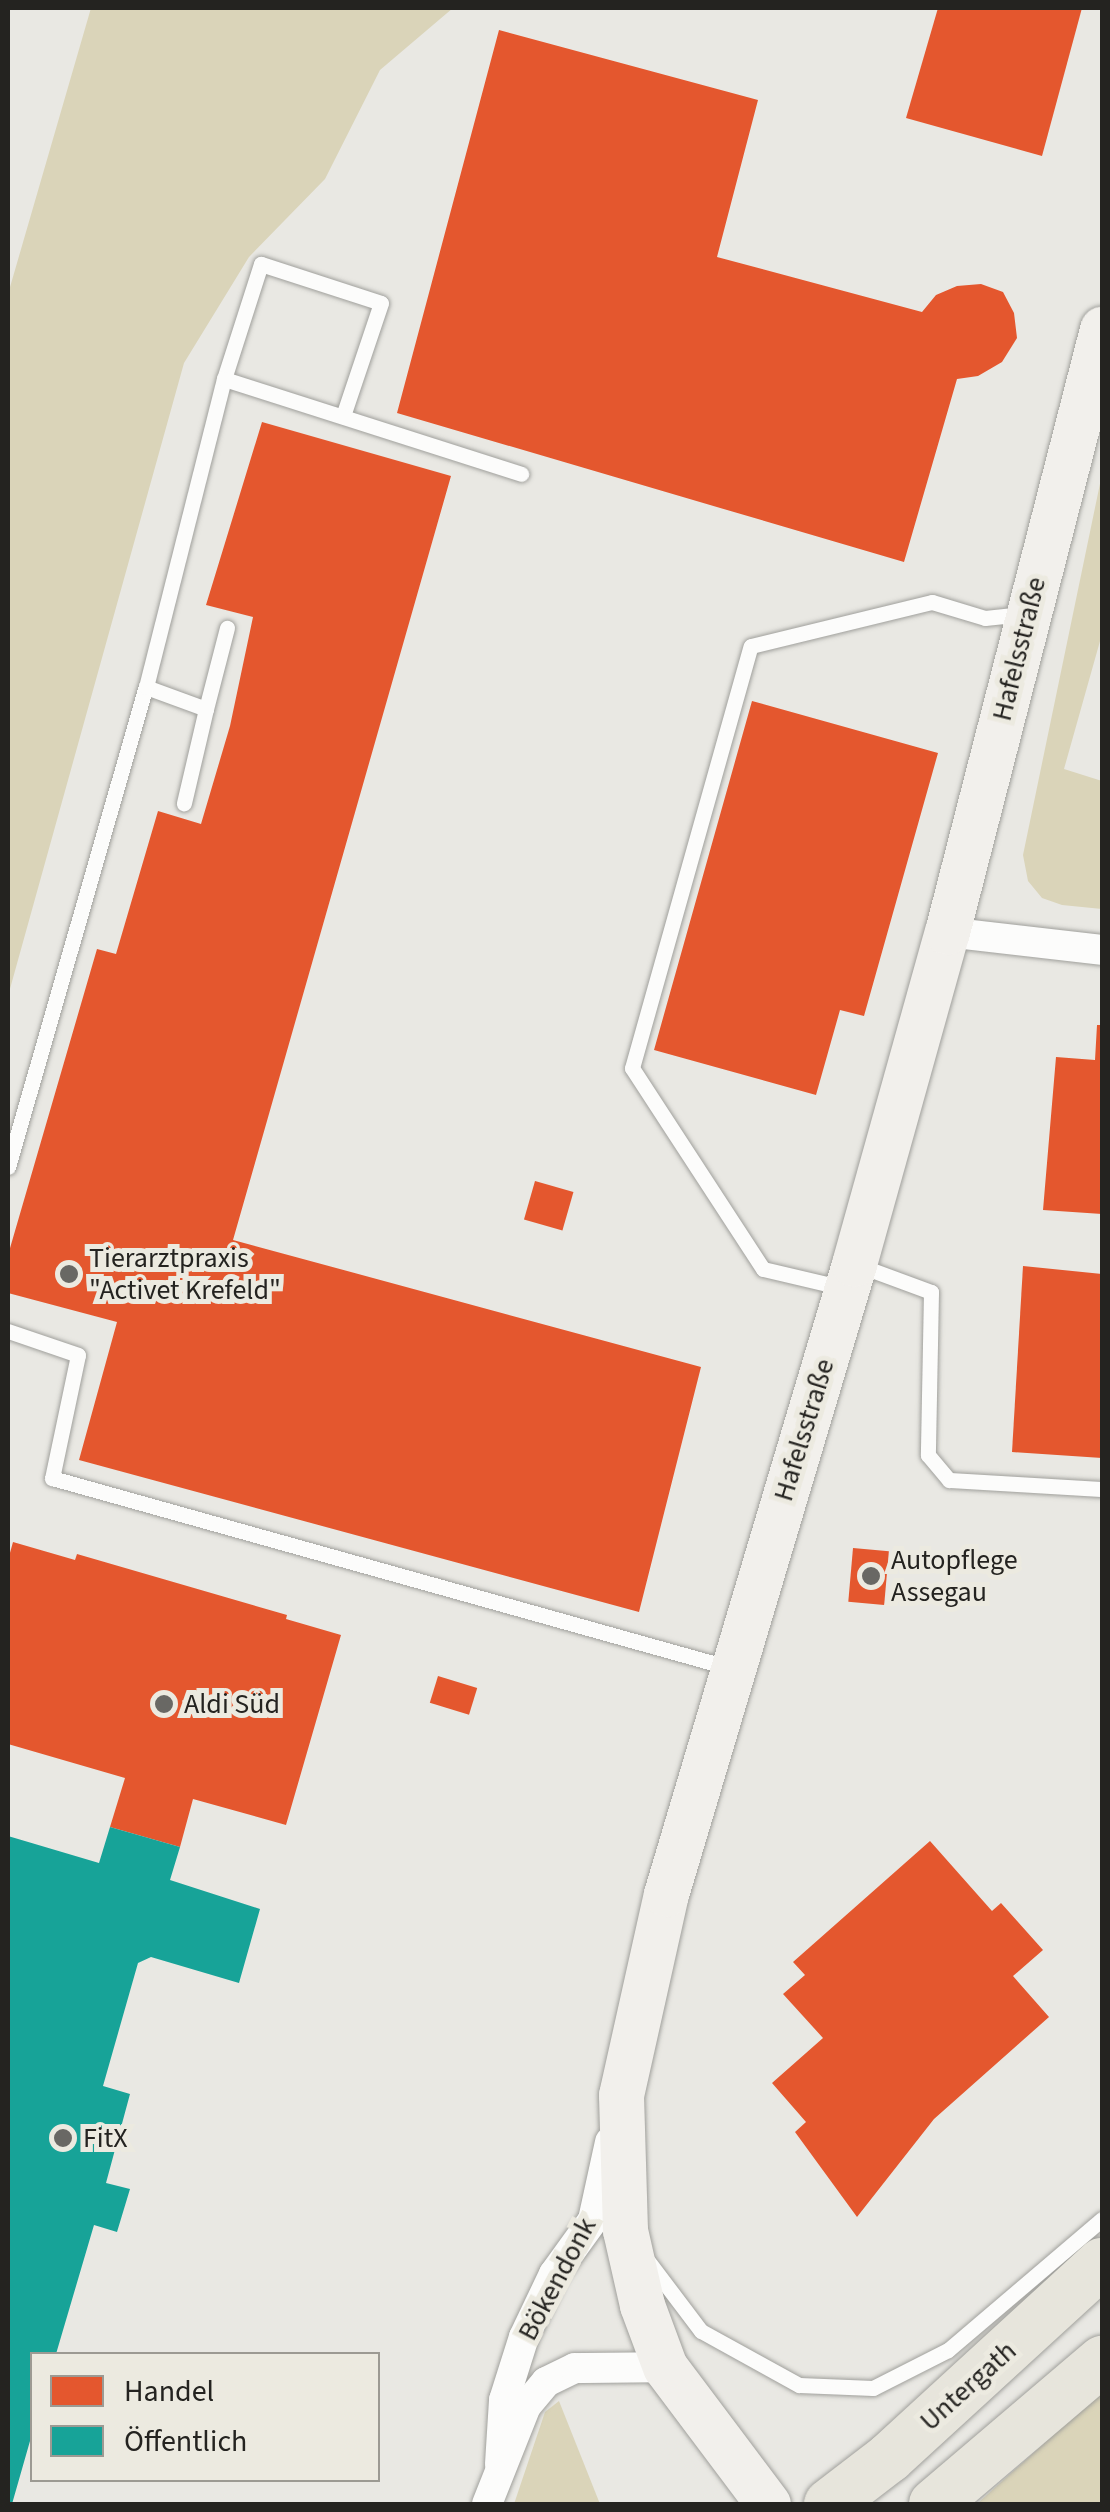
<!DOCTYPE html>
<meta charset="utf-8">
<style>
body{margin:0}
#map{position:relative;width:1110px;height:2512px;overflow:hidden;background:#e9e8e3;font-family:"Source Sans 3",sans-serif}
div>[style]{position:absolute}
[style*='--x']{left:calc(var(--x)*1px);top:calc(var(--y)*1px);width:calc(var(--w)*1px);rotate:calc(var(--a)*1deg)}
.green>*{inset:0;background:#dad4b9}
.shops>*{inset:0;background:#e4572e;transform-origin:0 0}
.public>*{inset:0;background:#17a398}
.roads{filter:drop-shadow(0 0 2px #a0a09c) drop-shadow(0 0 2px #a0a09c)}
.lane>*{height:15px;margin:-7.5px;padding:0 7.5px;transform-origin:7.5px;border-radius:7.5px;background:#fcfcfb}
.street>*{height:30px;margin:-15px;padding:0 15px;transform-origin:15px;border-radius:15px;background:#fcfcfb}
.secondary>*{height:45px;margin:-22.5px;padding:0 22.5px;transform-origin:22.5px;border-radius:22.5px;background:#f2f0ec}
.primary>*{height:50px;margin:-25px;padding:0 25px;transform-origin:25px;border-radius:25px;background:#e7e5dc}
.dots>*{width:28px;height:28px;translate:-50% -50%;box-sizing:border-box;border:5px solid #eceae0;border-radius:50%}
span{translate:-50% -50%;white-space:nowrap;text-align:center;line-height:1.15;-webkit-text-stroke:10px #eceae0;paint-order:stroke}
.street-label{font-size:28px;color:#242320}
.poi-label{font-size:28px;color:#242320}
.left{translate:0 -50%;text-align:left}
.frame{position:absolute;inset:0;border:10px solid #242320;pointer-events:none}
.legend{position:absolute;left:30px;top:2352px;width:350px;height:130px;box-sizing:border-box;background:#eceae0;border:2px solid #9c9a93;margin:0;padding:12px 18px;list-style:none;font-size:30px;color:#242320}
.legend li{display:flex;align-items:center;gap:20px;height:50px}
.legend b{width:50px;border:2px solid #9c9a93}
</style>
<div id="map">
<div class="green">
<i style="clip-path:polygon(91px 8px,453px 8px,380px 70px,325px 179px,249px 257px,184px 363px,8px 996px,8px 294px)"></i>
<i style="clip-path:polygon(1102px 474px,1102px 634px,1064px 769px,1102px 781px,1102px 909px,1062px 905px,1042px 898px,1028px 881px,1023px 855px)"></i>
<i style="clip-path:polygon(1102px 2391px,1102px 2504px,978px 2504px,978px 2503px)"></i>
<i style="clip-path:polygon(559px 2401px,600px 2504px,514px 2504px,545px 2412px)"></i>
</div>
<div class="shops">
<i style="clip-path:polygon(938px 8px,1082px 8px,1042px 156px,906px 118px)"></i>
<i style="clip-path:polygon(499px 30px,758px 100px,717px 257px,922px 312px,936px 295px,957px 286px,981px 284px,1003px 292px,1014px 313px,1017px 338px,1002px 362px,978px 376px,957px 379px,904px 562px,397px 413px)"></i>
<i style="clip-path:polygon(262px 422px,451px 476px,233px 1240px,701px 1367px,639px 1612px,79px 1460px,117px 1322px,8px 1293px,8px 1255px,97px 949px,116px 954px,158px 811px,201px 824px,230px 726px,253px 617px,206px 605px)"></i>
<i style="clip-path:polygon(752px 701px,938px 753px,864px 1016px,840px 1010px,816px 1095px,654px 1050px)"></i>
<i style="clip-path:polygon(1097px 1025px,1102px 1025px,1102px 1214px,1043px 1210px,1056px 1057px,1095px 1060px)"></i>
<i style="left:535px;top:1181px;width:40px;height:40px;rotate:16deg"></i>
<i style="clip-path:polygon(1023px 1266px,1102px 1274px,1102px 1458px,1012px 1452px)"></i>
<i style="clip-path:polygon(13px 1542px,75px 1560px,77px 1554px,287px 1615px,286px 1619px,341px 1635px,286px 1825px,193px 1799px,180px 1847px,110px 1827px,125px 1778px,8px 1744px,8px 1560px)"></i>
<i style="left:853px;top:1548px;width:36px;height:54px;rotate:5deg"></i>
<i style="left:438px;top:1676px;width:41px;height:28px;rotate:17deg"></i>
<i style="clip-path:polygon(930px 1841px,992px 1911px,1001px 1903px,1043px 1950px,1013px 1976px,1049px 2017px,934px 2119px,857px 2217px,795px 2132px,806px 2122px,772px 2083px,823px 2038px,783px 1994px,805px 1975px,793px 1962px)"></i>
</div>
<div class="public">
<i style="clip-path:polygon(110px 1827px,180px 1847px,170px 1880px,260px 1909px,239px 1983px,151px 1957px,138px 1963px,103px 2086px,130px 2094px,106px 2183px,130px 2189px,117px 2232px,94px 2225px,56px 2354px,32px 2354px,32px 2434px,12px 2504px,8px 2504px,8px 1836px,99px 1863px)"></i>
</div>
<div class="roads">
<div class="lane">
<i style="--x:224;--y:379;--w:121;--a:-72.2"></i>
<i style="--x:261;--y:264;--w:126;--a:18"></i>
<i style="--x:381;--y:303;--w:119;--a:108.6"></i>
<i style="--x:146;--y:687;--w:64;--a:20.1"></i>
<i style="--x:206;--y:709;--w:97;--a:103.2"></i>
<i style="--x:206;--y:709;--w:84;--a:-75.5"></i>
<i style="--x:8;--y:1167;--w:499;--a:-74"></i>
<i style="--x:146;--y:687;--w:318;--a:-75.8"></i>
<i style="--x:224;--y:379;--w:312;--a:17.7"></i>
<i style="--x:858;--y:1265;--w:78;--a:20.3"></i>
<i style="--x:931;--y:1292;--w:163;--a:91.1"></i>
<i style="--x:928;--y:1455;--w:33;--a:50"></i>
<i style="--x:949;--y:1480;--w:153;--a:3.4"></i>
<i style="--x:844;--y:1288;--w:83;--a:-166.8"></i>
<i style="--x:763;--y:1269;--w:240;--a:-123.1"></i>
<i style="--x:632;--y:1068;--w:438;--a:-74.3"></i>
<i style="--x:751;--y:646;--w:186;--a:-13.7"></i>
<i style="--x:932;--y:602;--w:55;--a:16.8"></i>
<i style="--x:985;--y:618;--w:38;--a:-6"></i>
<i style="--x:8;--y:1331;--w:74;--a:18.9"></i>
<i style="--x:78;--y:1355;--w:126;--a:101.9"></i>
<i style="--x:52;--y:1478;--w:701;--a:15.64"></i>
<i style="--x:648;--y:2261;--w:88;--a:52.9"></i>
<i style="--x:701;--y:2331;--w:112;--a:28.9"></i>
<i style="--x:799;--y:2385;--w:74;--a:2.3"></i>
<i style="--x:873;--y:2388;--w:84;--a:-26.9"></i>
<i style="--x:948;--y:2350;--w:202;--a:-40.4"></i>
</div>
<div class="street">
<i style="--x:947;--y:932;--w:156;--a:6.6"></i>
<i style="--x:500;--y:2464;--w:64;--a:-86.4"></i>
<i style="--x:504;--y:2400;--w:66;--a:-72.4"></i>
<i style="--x:524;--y:2337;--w:70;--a:-64.5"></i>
<i style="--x:554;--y:2274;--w:67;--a:-54.2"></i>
<i style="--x:593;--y:2220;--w:80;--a:-77.7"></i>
<i style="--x:487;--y:2504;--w:105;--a:-68.3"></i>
<i style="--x:526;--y:2406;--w:31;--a:-50"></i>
<i style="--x:546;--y:2382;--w:32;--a:-26"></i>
<i style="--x:575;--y:2368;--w:90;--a:-0.6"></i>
</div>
<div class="secondary">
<i style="--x:768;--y:2504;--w:171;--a:-126.9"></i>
<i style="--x:665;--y:2367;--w:66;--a:-110.4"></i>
<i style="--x:642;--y:2305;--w:77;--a:-102.8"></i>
<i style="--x:625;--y:2230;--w:135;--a:-91.7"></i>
<i style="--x:621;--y:2095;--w:206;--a:-77.4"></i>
<i style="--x:666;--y:1894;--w:657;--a:-73.38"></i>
<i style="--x:854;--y:1264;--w:345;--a:-74.4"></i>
<i style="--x:947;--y:932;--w:623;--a:-75.58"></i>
</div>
<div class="primary">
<i style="--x:829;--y:2504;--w:76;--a:-37.5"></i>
<i style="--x:889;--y:2458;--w:289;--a:-42.5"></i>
<i style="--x:934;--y:2504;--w:221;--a:-40.4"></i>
</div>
</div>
<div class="dots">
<i style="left:69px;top:1274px;background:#696864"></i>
<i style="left:871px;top:1576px;background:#696864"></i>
<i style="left:164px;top:1704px;background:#696864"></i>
<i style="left:63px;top:2138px;background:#696864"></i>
</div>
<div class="street-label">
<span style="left:1019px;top:649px;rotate:-76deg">Hafelsstraße</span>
<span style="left:804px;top:1430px;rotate:-73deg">Hafelsstraße</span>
<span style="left:557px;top:2279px;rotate:-62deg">Bökendonk</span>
<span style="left:968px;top:2386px;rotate:-42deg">Untergath</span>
</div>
<div class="poi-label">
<span class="left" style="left:89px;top:1274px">Tierarztpraxis<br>"Activet Krefeld"</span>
<span class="left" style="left:891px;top:1576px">Autopflege<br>Assegau</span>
<span class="left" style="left:184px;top:1704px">Aldi Süd</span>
<span class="left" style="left:83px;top:2138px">FitX</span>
</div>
<div class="frame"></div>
<ul class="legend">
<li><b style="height:28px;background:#e4572e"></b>Handel</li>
<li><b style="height:28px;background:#17a398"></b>Öffentlich</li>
</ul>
</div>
